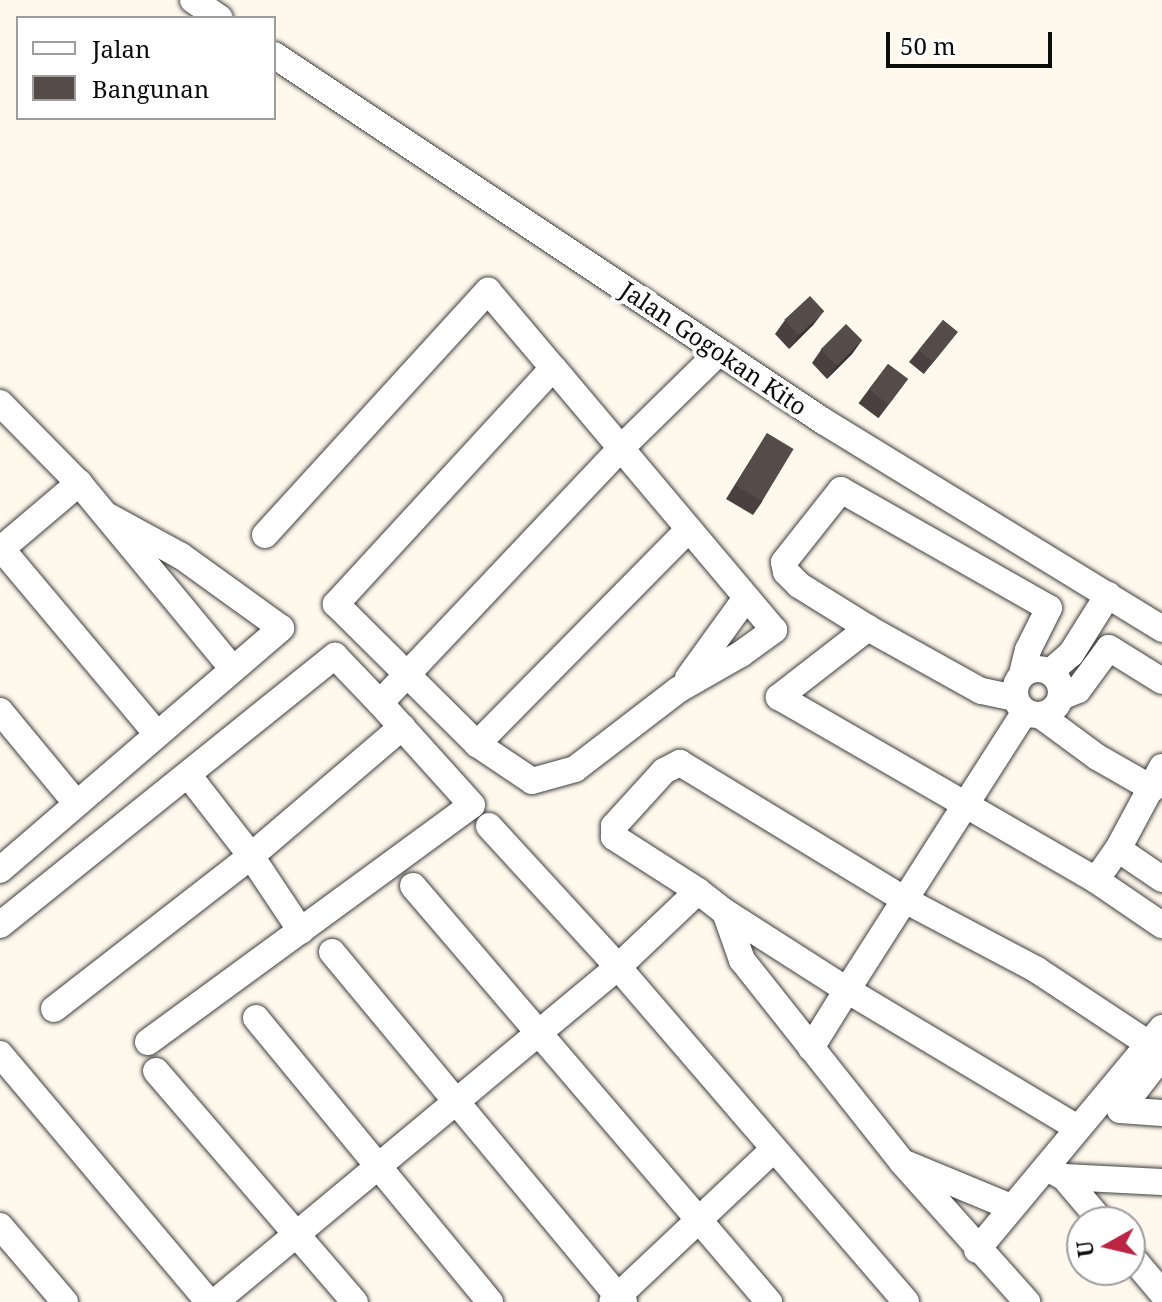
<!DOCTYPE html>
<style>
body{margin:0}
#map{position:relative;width:1162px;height:1302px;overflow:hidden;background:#fff8ec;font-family:"Noto Serif",serif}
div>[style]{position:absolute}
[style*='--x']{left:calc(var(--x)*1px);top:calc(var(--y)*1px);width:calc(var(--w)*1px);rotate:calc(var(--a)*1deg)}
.roads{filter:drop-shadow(0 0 2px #3f3f3f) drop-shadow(0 0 2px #3f3f3f)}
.street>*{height:26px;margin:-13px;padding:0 13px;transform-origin:13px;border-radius:13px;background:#fff}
.street>.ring{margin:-13px;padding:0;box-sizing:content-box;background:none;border:26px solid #fff;border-radius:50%}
.wall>*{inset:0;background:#49403f;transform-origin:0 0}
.shaded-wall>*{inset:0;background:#3c3433}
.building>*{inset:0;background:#554b49;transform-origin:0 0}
span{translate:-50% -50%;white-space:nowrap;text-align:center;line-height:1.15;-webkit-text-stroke:8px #fff;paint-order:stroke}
.street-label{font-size:24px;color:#0c0c0c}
.legend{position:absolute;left:16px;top:16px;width:260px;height:104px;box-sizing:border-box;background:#fff;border:2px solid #9e9e9e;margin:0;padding:10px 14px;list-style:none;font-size:24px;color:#0c0c0c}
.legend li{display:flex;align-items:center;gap:16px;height:40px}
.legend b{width:40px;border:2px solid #9e9e9e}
.north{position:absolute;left:1066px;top:1206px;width:80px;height:80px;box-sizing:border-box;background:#fff;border:2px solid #9e9e9e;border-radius:50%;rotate:262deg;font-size:22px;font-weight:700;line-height:32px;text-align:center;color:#0c0c0c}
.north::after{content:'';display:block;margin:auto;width:28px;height:36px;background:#bc2444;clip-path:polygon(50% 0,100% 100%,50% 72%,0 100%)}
.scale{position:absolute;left:886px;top:32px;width:166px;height:36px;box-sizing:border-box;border:4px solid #0c0c0c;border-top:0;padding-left:10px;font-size:24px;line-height:28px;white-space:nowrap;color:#0c0c0c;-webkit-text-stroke:6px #fff;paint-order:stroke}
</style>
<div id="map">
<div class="roads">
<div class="street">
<i style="--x:193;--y:0;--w:32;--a:34"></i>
<i style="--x:274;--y:55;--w:660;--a:33.69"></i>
<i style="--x:823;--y:421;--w:398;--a:31.5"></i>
<i style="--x:0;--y:403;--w:112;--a:45.4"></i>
<i style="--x:79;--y:483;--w:240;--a:50.4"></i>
<i style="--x:265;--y:535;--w:331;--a:-47.6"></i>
<i style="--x:488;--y:291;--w:101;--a:49.8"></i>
<i style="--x:553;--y:368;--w:321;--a:132.6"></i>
<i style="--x:336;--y:604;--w:199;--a:44.8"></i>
<i style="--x:477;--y:744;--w:66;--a:33.9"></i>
<i style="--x:532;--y:781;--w:45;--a:-15.6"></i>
<i style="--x:575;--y:769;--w:130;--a:-37.5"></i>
<i style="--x:678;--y:690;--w:73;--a:-29.7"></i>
<i style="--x:741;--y:654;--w:41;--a:-36"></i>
<i style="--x:774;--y:630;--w:343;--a:-130.1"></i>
<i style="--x:0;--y:547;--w:244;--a:50"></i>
<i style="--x:0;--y:550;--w:104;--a:-40.3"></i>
<i style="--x:868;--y:628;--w:113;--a:142.2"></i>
<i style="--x:779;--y:697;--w:366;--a:30"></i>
<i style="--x:1096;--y:880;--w:38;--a:-55"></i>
<i style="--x:1118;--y:849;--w:93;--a:-61.8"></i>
<i class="ring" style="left:1015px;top:669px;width:20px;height:20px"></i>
<i style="--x:1050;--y:672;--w:28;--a:-41"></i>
<i style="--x:1071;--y:654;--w:70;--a:-57.9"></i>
<i style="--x:688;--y:678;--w:99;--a:-54.1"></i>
<i style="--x:1061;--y:697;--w:18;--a:-22"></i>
<i style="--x:1078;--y:690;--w:52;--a:-53.6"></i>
<i style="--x:1109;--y:648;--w:62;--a:31.9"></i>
<i style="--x:1015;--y:698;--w:35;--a:-168"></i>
<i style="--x:981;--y:691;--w:129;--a:-150.9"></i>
<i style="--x:868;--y:628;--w:81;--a:-148.1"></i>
<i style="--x:799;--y:585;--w:18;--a:-135"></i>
<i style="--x:786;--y:572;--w:10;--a:-101"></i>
<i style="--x:784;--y:562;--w:92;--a:-51.6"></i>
<i style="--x:841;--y:490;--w:239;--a:29.6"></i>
<i style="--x:1049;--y:608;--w:47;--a:116.6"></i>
<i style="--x:1028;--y:650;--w:25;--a:104"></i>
<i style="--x:0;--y:711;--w:119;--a:50.4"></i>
<i style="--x:1040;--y:715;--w:71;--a:36.4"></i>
<i style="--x:1097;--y:757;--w:64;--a:29.7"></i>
<i style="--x:477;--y:744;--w:301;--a:-45.4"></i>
<i style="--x:189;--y:776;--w:101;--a:52.2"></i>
<i style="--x:251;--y:856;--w:90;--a:56.3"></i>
<i style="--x:489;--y:826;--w:191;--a:47.5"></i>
<i style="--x:618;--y:967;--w:442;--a:49.3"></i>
<i style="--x:1118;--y:849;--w:53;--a:34.3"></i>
<i style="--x:0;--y:870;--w:371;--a:-40.7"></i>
<i style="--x:281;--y:628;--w:123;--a:-144.2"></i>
<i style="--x:181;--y:556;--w:83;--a:-151.3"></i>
<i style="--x:1096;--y:880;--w:80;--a:34.3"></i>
<i style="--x:413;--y:886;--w:548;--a:49.44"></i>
<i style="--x:698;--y:891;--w:100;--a:-147.3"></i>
<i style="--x:614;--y:837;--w:11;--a:-90"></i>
<i style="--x:614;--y:826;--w:74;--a:-47.7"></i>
<i style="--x:664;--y:771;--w:18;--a:-27"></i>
<i style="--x:680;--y:763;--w:263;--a:31.3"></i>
<i style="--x:905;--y:900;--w:149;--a:27.9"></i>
<i style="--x:1037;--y:970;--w:134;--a:33.5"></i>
<i style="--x:725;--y:912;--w:51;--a:70.5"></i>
<i style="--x:742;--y:960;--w:258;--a:51.6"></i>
<i style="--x:902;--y:1162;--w:188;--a:48.2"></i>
<i style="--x:0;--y:925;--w:430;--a:-38.8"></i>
<i style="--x:335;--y:656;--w:65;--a:46.2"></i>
<i style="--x:380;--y:703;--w:348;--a:-46.6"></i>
<i style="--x:619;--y:450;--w:139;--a:-44.4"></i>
<i style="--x:332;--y:952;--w:447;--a:50.3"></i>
<i style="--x:618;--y:1296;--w:8;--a:135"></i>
<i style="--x:54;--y:1009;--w:249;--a:-37.8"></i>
<i style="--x:251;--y:856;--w:199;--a:-40.5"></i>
<i style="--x:256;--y:1018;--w:368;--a:50.5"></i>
<i style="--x:148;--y:1042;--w:401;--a:-36.2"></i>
<i style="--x:472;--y:805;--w:137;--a:-132"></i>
<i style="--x:811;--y:1048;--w:68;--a:-58.2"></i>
<i style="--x:847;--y:990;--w:269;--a:30.9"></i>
<i style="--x:0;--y:1054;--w:324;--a:49.9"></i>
<i style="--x:156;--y:1071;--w:305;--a:49.3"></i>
<i style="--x:1120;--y:1110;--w:68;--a:-52.1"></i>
<i style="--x:1120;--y:1110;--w:42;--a:4.1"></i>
<i style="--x:907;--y:1164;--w:113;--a:22.5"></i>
<i style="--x:1056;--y:1173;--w:9;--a:27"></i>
<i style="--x:1064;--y:1177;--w:59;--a:49.8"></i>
<i style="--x:1064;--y:1177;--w:98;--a:2.9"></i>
<i style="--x:0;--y:1226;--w:100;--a:49.5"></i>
<i style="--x:977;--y:1250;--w:289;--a:-50.2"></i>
<i style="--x:1130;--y:1255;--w:50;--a:49.9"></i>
<i style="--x:215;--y:1302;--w:524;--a:-39.74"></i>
<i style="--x:618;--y:967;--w:110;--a:-43.5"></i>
<i style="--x:698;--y:891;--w:34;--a:38"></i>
<i style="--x:725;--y:912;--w:145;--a:32.6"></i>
<i style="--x:847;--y:990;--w:330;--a:-57.4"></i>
<i style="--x:624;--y:1302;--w:8;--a:-135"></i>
<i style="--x:618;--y:1296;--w:213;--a:-43.3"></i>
</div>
</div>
<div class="wall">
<i style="clip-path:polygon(785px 320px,814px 324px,789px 349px,775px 334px)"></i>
<i style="left:943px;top:320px;width:19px;height:54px;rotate:39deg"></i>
<i style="clip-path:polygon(862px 340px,852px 354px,827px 379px,812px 363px,821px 350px)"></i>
<i style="left:888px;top:364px;width:25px;height:49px;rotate:37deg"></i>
<i style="clip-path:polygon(767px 433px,762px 502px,753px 515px,726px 499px)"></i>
</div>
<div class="shaded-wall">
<i style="clip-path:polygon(824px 311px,814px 324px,789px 349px,799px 335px)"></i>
<i style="clip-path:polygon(862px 340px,852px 354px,827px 379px,837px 365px)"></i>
</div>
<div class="building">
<i style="left:810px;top:296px;width:21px;height:35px;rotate:47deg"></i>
<i style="left:943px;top:320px;width:19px;height:39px;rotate:39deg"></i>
<i style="left:846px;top:324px;width:23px;height:36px;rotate:45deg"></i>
<i style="left:888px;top:364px;width:25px;height:32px;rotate:37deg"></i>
<i style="left:767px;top:433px;width:31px;height:61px;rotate:31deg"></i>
</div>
<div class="street-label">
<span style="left:714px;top:348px;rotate:34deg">Jalan Gogokan Kito</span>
</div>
<ul class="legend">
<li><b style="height:10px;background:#fff"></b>Jalan</li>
<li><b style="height:22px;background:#554b49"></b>Bangunan</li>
</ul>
<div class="north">U</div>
<div class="scale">50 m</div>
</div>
